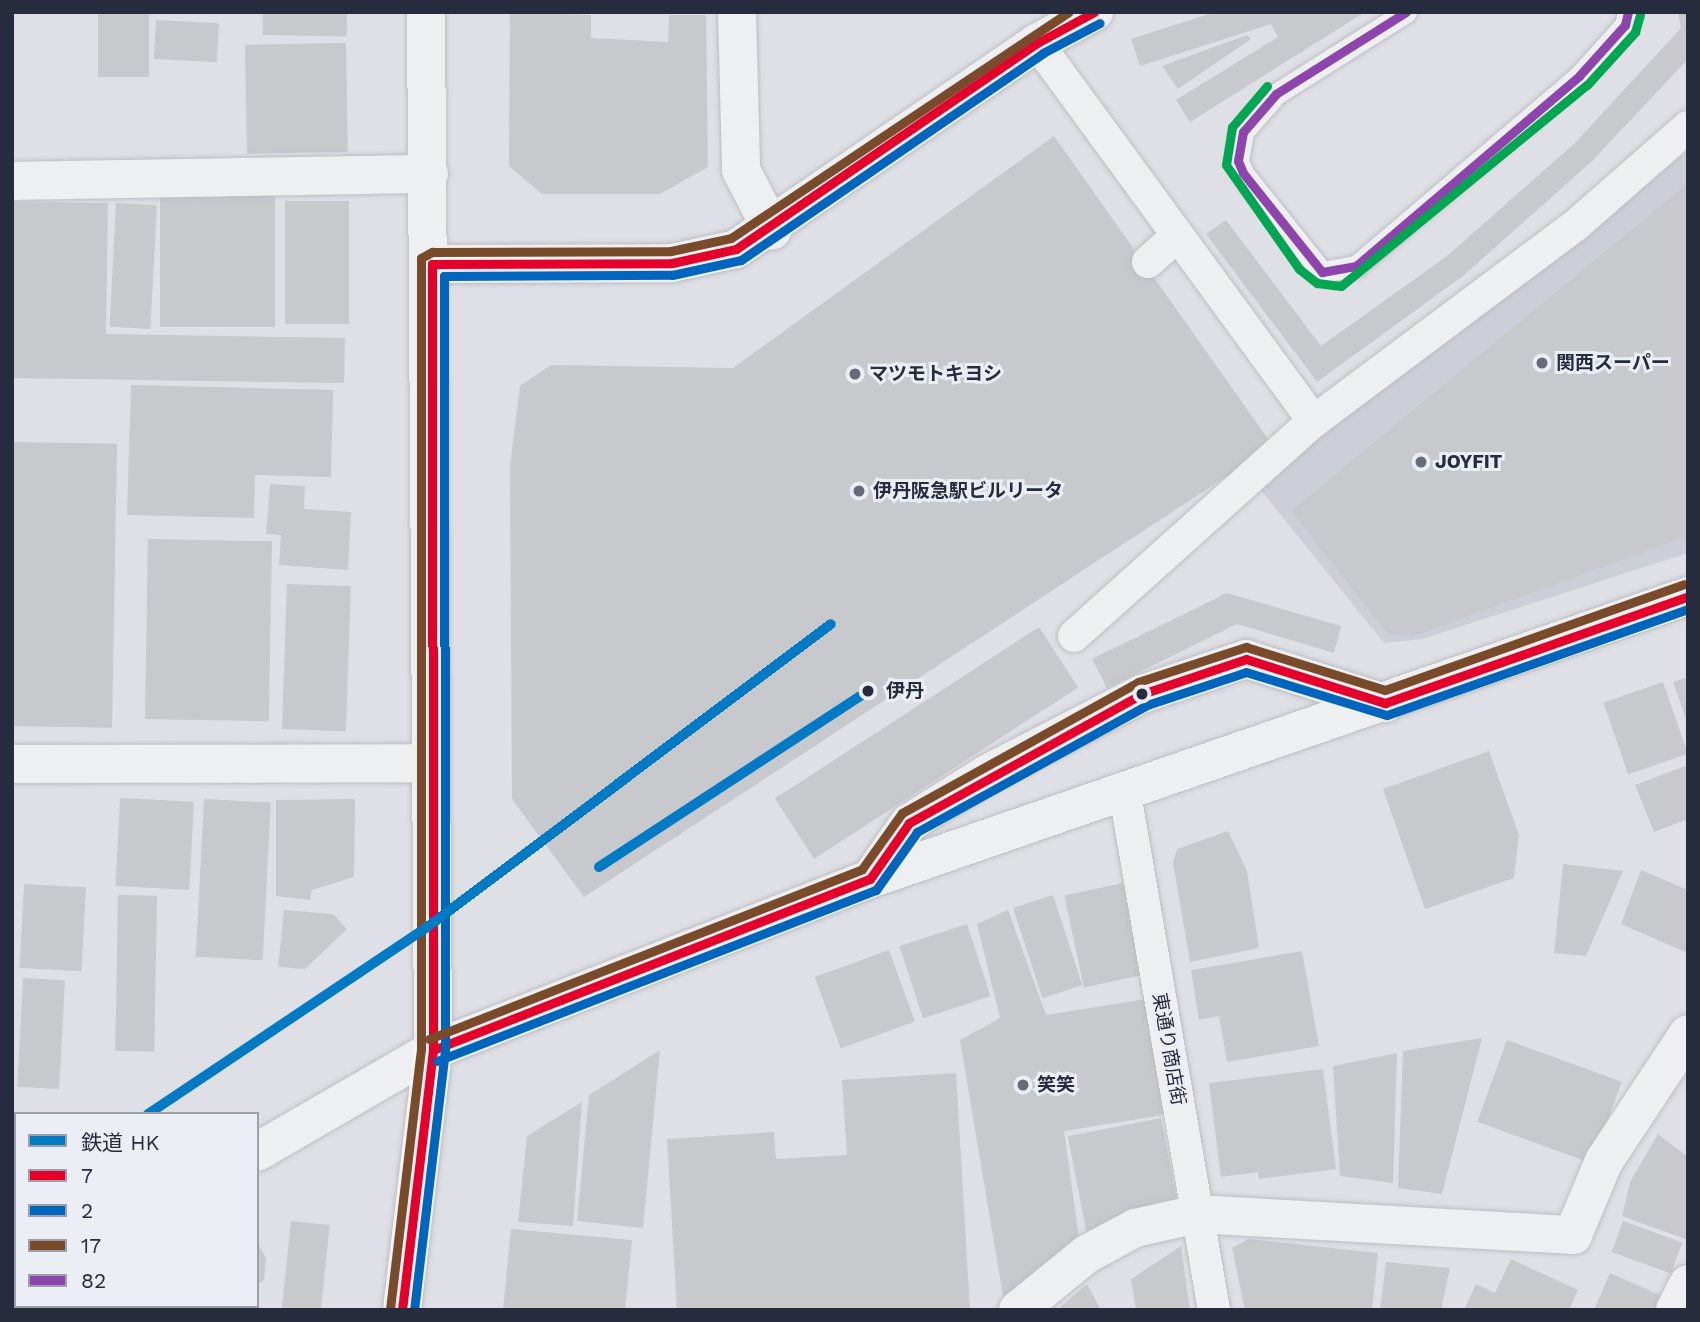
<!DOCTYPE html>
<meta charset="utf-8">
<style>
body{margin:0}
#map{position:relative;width:1700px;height:1322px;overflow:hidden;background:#dfe0e5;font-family:"Work Sans","Noto Sans JP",sans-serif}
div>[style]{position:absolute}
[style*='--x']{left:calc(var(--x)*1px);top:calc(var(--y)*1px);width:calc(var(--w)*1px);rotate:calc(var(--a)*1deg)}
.built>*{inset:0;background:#cdcfd8}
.building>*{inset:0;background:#c7c9cd;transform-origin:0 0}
.roads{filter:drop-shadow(0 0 2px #bdbec3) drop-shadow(0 0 2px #bdbec3)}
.service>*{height:21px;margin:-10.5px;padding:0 10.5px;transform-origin:10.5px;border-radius:10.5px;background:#eeeff1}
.pedestrian>*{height:32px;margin:-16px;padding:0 16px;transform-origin:16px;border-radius:16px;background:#eeeff1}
.minor>*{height:38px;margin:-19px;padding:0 19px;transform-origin:19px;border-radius:19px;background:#eeeff1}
.tertiary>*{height:38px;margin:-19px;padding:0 19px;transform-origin:19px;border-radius:19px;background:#eeeff1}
.secondary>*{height:38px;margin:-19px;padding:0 19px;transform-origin:19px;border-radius:19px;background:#f3f4f5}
.rail>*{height:5px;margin-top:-2.5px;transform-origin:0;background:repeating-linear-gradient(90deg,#c8c9cc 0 3.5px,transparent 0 10.5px)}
.bus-1>*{height:9px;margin:-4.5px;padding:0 4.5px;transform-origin:4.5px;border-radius:4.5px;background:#e4002b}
.bus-2>*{height:9px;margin:-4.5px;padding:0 4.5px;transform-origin:4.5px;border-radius:4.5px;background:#0065bd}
.bus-3>*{height:9px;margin:-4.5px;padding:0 4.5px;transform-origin:4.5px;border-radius:4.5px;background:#7a4b2a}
.bus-4>*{height:9px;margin:-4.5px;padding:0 4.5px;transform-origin:4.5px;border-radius:4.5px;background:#8e44ad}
.bus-5>*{height:9px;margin:-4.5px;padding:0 4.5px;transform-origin:4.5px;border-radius:4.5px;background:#00a651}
.rail-1>*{height:10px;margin:-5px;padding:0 5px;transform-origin:5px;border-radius:5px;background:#007ac4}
.dots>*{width:19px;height:19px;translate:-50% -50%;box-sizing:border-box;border:4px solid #eceef5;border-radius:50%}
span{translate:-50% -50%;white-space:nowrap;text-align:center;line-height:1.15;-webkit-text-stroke:6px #eceef5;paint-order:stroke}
.poi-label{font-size:19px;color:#262b3d;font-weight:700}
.left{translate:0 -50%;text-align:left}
.stop-label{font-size:19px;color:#262b3d;font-weight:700}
.street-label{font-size:19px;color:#262b3d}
.frame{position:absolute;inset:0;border:14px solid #262b3d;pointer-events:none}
.legend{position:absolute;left:14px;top:1112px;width:245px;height:196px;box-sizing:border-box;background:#eceef5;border:2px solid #9da0ab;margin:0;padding:9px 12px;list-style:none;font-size:21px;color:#262b3d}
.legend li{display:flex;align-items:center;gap:14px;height:35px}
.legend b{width:35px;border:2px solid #9da0ab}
</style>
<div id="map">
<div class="built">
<i style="clip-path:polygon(1688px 151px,1688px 553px,1422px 639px,1384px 643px,1255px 483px)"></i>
</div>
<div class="building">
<i style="left:98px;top:12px;width:51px;height:65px"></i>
<i style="left:263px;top:12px;width:84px;height:23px;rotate:1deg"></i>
<i style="clip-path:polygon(510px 12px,591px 15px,591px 38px,668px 42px,669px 15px,706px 15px,708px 167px,660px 194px,542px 194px,509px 166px)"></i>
<i style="clip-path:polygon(1215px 12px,1365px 12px,1190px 122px,1176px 100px,1278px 37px,1271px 24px,1140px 66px,1131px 39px)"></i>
<i style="clip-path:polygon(1678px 12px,1688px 12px,1688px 59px,1591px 162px,1463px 276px,1317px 382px,1206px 234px,1226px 220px,1321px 346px,1447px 256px,1574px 144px,1681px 28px)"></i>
<i style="left:156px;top:20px;width:63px;height:39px;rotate:3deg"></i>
<i style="clip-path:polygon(1247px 35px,1251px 39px,1178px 89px,1162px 66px)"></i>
<i style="left:346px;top:43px;width:109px;height:101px;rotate:89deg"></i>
<i style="clip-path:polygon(1054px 136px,1273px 446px,584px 897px,512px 799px,510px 466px,520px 386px,551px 365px,733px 368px)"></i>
<i style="clip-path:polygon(1688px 183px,1688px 536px,1414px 636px,1387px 633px,1291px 511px)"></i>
<i style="left:160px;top:196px;width:115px;height:131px"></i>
<i style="left:285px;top:201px;width:64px;height:123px"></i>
<i style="clip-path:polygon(12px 202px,108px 203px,106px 334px,345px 338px,344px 383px,12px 378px)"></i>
<i style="left:116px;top:203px;width:41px;height:124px;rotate:3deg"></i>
<i style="clip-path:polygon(131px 385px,333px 390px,331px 477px,255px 475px,254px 518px,127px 515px)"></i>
<i style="left:12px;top:442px;width:105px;height:284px;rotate:1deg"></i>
<i style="clip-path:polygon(270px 484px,305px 486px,304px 509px,351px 512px,348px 570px,279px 565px,281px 535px,266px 534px)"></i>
<i style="left:148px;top:539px;width:124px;height:180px;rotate:1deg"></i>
<i style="left:287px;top:584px;width:64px;height:145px;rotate:2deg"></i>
<i style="clip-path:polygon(1227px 593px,1341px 626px,1334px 653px,1237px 624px,1107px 688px,1092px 659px)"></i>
<i style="left:1039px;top:627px;width:72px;height:315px;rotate:57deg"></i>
<i style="clip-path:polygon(1688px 677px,1688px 722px,1687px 722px,1673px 682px)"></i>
<i style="left:1663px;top:682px;width:76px;height:63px;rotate:71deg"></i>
<i style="clip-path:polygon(1489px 751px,1519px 835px,1514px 878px,1425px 909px,1383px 789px)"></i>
<i style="clip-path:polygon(1688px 765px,1688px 819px,1654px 832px,1635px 785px)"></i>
<i style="left:120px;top:798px;width:74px;height:88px;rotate:3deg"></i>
<i style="left:204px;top:799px;width:67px;height:158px;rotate:3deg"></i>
<i style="clip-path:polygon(355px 799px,354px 877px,312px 890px,310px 900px,276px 896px,276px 800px)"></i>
<i style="clip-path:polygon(1228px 831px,1247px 871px,1259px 948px,1190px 962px,1173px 863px,1177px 849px)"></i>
<i style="clip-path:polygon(1563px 864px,1623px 871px,1586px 956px,1554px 953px)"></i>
<i style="clip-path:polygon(1641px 870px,1688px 890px,1688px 953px,1621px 924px)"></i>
<i style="left:1123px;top:883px;width:94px;height:60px;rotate:78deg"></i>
<i style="left:24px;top:884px;width:62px;height:84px;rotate:3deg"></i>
<i style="left:118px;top:895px;width:39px;height:156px;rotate:1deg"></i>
<i style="left:1053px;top:895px;width:95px;height:42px;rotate:72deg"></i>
<i style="clip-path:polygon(284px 910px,333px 914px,347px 929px,305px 969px,278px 967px)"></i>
<i style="clip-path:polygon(1008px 910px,1046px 1015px,1146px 999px,1164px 1115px,1064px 1131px,1079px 1238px,1004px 1302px,960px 1040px,1000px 1018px,977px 924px)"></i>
<i style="left:967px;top:924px;width:76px;height:71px;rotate:72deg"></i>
<i style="left:889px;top:950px;width:76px;height:79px;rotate:70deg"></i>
<i style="clip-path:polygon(1302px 951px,1319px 1046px,1227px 1062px,1219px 1016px,1199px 1020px,1191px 970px)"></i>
<i style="left:23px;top:978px;width:42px;height:109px;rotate:3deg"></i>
<i style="clip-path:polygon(1482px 1038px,1442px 1194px,1398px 1188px,1403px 1051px)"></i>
<i style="left:1507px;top:1040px;width:122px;height:87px;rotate:20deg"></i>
<i style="clip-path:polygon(660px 1050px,643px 1228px,577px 1221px,589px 1095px)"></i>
<i style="clip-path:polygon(1397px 1053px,1393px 1183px,1340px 1176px,1333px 1066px)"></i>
<i style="clip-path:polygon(1323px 1069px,1336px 1169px,1259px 1179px,1258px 1172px,1221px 1177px,1209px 1083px)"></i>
<i style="clip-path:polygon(956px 1073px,970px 1310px,677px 1310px,667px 1139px,774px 1132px,776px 1159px,847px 1155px,842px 1080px)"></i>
<i style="clip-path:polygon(582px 1102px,573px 1226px,518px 1222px,527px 1136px)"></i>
<i style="left:1161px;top:1118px;width:97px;height:95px;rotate:79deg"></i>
<i style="clip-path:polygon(1658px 1134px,1688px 1157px,1688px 1240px,1622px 1216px,1630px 1182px)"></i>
<i style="left:291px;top:1221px;width:39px;height:89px;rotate:6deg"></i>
<i style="left:1623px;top:1221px;width:63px;height:33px;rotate:20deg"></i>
<i style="clip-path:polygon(511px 1229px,632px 1240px,625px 1310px,503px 1310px)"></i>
<i style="clip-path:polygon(1249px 1239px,1378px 1253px,1372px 1310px,1245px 1310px,1232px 1248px)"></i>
<i style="clip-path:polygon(257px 1242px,266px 1258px,264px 1280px,257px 1284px)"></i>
<i style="clip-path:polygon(1181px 1246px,1190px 1310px,1136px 1310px,1131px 1279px)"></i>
<i style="clip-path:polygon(1511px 1259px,1578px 1290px,1569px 1310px,1464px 1310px,1476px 1284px,1495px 1293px)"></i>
<i style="clip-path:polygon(1386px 1262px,1450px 1268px,1441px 1310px,1380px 1310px)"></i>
<i style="clip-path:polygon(1610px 1273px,1662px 1296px,1657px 1310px,1594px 1310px)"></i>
<i style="clip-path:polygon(1087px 1284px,1101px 1310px,1057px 1310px)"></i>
<i style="clip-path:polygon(60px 1306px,221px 1306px,55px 1310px)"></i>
</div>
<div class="roads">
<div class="service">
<i style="--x:1406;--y:12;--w:154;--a:147.8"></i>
<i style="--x:1276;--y:94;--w:50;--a:131"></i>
<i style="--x:1243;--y:132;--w:29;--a:100"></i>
<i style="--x:1238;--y:161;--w:13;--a:67"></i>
<i style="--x:1243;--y:173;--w:127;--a:51.4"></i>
<i style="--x:1322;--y:272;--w:35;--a:-10"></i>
<i style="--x:1356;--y:266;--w:293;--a:-40.4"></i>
<i style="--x:1579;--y:76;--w:69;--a:-48"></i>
<i style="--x:1625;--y:25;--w:13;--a:-77"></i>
</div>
<div class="pedestrian">
<i style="--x:1037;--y:43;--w:469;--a:53.8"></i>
<i style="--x:1314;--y:421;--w:327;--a:-36.8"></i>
<i style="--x:1576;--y:225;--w:149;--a:-41.2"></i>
<i style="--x:1148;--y:262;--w:38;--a:-42"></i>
<i style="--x:1074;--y:636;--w:322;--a:-41.9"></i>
<i style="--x:1124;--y:788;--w:530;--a:80.22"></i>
</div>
<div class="minor">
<i style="--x:737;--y:12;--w:158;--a:88.5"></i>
<i style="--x:741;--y:170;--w:68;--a:62.7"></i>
<i style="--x:12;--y:181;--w:417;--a:-1"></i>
<i style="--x:12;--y:764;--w:416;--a:-0.1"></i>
<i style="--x:870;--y:879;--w:68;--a:-55.1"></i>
<i style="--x:909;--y:823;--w:92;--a:-32.1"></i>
<i style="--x:987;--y:774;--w:174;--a:-27.3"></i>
<i style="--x:1142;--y:694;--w:110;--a:-18.6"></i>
<i style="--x:1246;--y:659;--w:146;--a:17.6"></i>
<i style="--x:1018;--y:1310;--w:89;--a:-39.1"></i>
<i style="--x:1087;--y:1254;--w:55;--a:-28.4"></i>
<i style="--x:1135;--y:1228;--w:64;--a:-12.7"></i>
<i style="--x:1197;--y:1214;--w:377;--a:3.2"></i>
<i style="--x:1573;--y:1235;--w:80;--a:-67.3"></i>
<i style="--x:1604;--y:1161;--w:152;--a:-56.5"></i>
<i style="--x:1675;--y:1310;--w:29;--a:-63"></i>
</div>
<div class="tertiary">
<i style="--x:426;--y:12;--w:1038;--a:89.61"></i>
<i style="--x:432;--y:264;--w:240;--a:-0.2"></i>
<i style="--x:672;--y:263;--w:66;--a:-12.3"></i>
<i style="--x:736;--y:249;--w:365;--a:-34.4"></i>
<i style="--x:1037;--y:43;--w:65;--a:-28.5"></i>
<i style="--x:257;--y:1152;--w:203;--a:-30.1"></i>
<i style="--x:433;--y:1050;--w:469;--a:-21.4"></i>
<i style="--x:870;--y:879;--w:866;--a:-19.08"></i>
<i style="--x:12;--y:1294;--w:4;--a:-27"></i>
</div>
<div class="secondary">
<i style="--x:402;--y:1310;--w:262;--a:-83.2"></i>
</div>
</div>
<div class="rail">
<i style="--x:831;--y:624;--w:332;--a:-32"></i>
<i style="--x:869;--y:690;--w:338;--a:-33.2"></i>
</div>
<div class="bus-1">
<i style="--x:433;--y:1050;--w:469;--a:-21.4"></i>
<i style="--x:870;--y:879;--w:68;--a:-55.1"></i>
<i style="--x:909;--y:823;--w:266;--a:-29"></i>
<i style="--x:1142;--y:694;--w:110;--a:-18.6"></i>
<i style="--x:1246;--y:659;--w:146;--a:17.6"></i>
<i style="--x:1385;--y:703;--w:321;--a:-19.4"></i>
<i style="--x:402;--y:1310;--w:262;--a:-83.2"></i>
<i style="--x:433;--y:1050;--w:786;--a:-90.07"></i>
<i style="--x:432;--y:264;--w:240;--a:-0.2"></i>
<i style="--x:672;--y:263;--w:66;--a:-12.3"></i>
<i style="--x:736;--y:249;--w:365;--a:-34.4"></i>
<i style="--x:1037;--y:43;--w:65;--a:-28.5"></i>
</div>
<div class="bus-2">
<i style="--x:437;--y:1061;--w:471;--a:-21.3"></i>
<i style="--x:876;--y:890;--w:71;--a:-54.7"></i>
<i style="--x:917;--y:832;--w:263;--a:-28.9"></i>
<i style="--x:1147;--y:705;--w:104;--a:-18.4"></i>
<i style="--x:1246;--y:672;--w:147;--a:17"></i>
<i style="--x:1387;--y:715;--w:319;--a:-19.4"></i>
<i style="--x:414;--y:1310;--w:262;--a:-83.2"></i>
<i style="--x:445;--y:1050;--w:774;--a:-90.07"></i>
<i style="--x:444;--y:276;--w:228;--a:-0.3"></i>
<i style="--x:672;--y:275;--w:71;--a:-12.3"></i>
<i style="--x:741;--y:260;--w:366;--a:-34.4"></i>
<i style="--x:1043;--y:53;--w:64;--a:-27.8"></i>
</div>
<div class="bus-3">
<i style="--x:429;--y:1039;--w:465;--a:-21.4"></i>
<i style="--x:862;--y:869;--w:69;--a:-54.5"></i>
<i style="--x:902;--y:813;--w:270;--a:-29"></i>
<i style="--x:1138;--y:682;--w:114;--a:-18"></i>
<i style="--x:1246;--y:647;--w:145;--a:17.2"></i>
<i style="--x:1385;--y:690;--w:317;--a:-19.5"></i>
<i style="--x:390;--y:1309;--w:262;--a:-83.2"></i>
<i style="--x:421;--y:1049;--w:791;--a:-90"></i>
<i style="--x:421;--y:258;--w:13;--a:-29"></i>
<i style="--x:432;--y:252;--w:239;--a:-0.2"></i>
<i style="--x:671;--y:251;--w:61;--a:-12.2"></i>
<i style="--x:731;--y:238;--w:406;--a:-33.8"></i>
</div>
<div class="bus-4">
<i style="--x:1406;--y:12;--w:154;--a:147.8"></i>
<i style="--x:1276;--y:94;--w:50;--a:131"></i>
<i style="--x:1243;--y:132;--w:29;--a:100"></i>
<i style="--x:1238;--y:161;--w:13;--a:67"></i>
<i style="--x:1243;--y:173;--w:127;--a:51.4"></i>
<i style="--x:1322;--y:272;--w:35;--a:-10"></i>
<i style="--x:1356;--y:266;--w:293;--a:-40.4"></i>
<i style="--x:1579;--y:76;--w:69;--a:-48"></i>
<i style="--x:1625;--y:25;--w:13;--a:-77"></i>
</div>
<div class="bus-5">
<i style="--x:1267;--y:86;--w:54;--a:130.5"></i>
<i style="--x:1232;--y:127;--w:38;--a:99"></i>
<i style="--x:1226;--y:165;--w:127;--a:54.9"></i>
<i style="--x:1299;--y:269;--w:23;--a:38"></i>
<i style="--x:1317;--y:283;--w:24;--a:7"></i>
<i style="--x:1341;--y:286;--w:318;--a:-39.3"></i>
<i style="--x:1587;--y:85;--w:72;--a:-47.8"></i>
<i style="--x:1635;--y:32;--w:18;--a:-74"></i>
</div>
<div class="rail-1">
<i style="--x:599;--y:867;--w:323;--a:-33.2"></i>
<i style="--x:148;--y:1114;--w:334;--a:-33.8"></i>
<i style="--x:426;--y:928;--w:506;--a:-36.89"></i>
</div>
<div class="dots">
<i style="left:1542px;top:363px;background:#676a78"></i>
<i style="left:855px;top:374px;background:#676a78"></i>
<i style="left:1421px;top:462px;background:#676a78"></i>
<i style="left:859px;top:491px;background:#676a78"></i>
<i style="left:868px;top:691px;background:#262b3d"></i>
<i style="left:1142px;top:694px;background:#262b3d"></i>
<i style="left:1023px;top:1085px;background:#676a78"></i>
</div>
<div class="poi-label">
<span class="left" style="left:1556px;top:363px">関西スーパー</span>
<span class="left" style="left:869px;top:374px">マツモトキヨシ</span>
<span class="left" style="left:1435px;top:462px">JOYFIT</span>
<span class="left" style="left:873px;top:491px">伊丹阪急駅ビルリータ</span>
<span class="left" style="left:1037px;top:1085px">笑笑</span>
</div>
<div class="stop-label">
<span class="left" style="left:886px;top:691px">伊丹</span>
</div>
<div class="street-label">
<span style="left:1169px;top:1049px;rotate:80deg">東通り商店街</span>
</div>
<div class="frame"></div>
<ul class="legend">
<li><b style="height:9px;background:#007ac4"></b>鉄道 HK</li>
<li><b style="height:9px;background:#e4002b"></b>7</li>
<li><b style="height:9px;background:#0065bd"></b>2</li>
<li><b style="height:9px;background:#7a4b2a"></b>17</li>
<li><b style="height:9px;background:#8e44ad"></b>82</li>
</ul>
</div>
